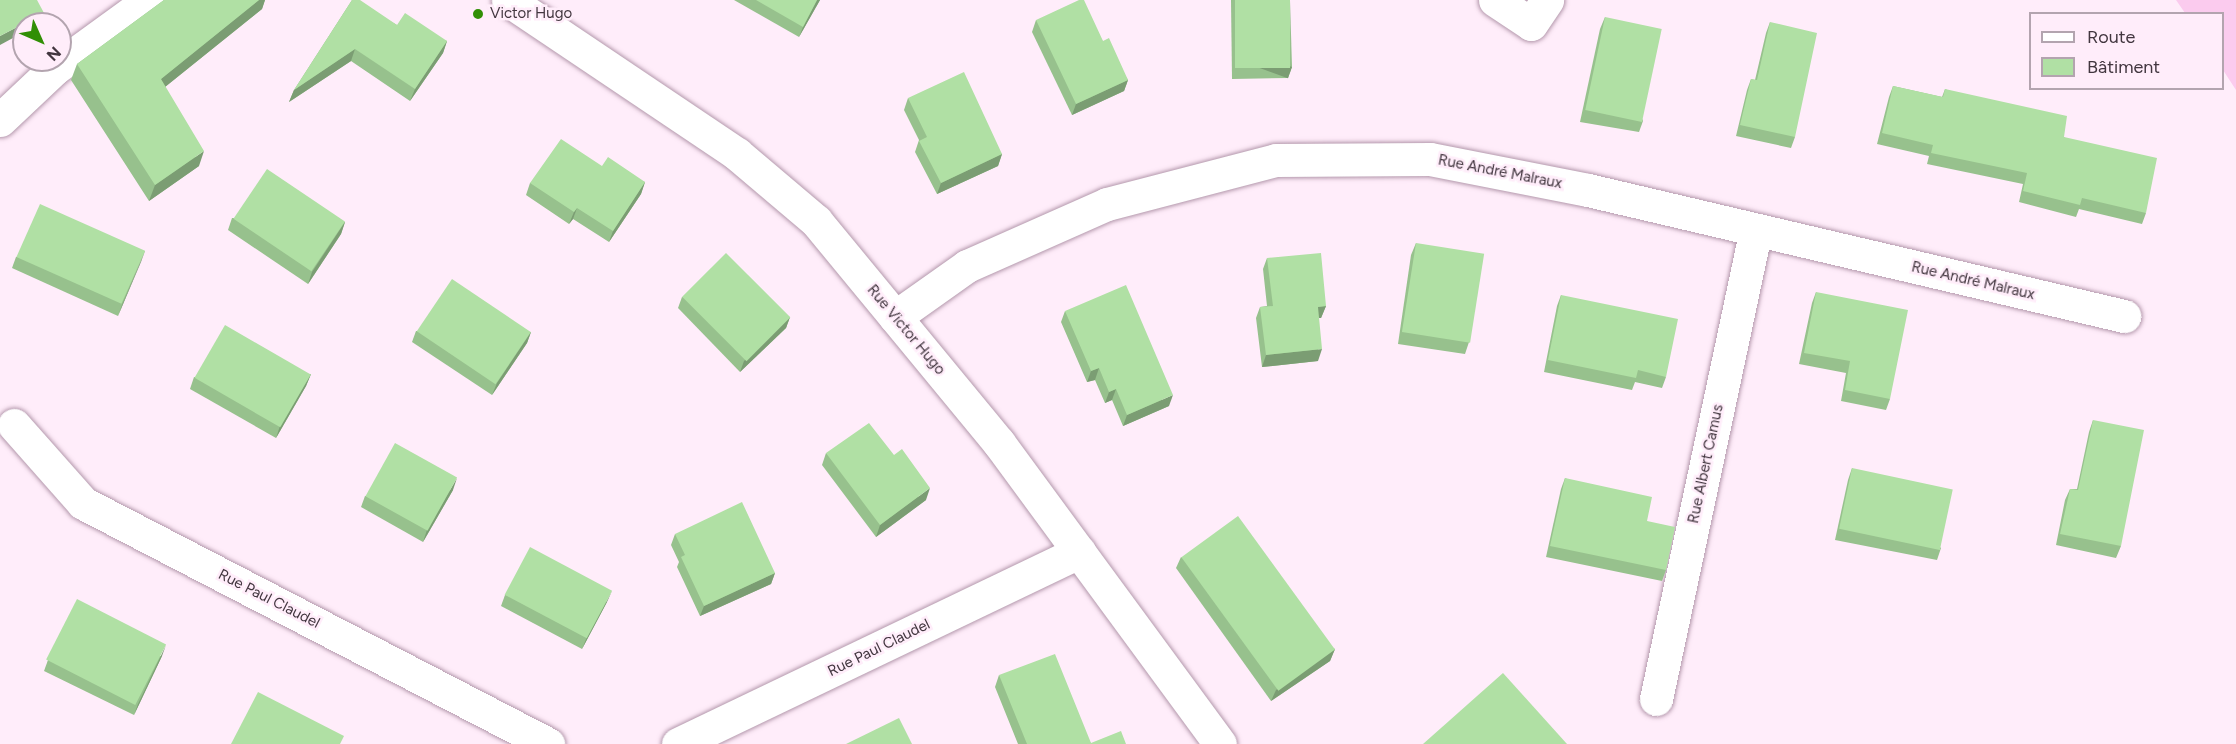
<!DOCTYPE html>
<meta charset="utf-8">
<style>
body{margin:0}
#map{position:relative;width:2236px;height:744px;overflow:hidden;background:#ffedfa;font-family:Figtree,sans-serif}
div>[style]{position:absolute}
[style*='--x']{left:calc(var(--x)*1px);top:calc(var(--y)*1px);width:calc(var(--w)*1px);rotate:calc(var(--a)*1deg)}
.green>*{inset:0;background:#fbcbee}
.roads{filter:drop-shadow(0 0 2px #b498ac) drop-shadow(0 0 2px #b498ac)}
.street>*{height:33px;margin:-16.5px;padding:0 16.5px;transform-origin:16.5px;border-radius:16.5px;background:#fff}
.secondary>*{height:33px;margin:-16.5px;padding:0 16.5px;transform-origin:16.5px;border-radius:16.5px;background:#fff}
.wall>*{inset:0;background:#97c18d}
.shaded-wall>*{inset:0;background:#7b9d73;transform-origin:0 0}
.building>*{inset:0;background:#b0e0a4;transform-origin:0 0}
.dots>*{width:16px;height:16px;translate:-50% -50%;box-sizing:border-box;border:3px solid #ffedfa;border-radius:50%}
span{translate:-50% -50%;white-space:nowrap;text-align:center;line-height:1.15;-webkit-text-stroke:5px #ffedfa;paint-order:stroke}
.poi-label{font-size:15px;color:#42363f}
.left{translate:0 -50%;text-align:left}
.street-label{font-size:15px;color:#42363f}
.legend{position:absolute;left:2029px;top:12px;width:195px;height:78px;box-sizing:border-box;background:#ffedfa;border:2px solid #b3a4af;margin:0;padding:8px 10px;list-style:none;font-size:18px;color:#42363f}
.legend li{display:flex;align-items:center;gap:12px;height:30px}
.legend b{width:30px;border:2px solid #b3a4af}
.north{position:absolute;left:12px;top:12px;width:60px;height:60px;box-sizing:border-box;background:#ffedfa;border:2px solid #b3a4af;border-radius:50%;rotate:135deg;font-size:16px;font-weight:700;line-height:24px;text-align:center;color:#42363f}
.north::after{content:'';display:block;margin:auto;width:21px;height:27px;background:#318f05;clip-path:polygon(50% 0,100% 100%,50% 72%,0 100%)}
</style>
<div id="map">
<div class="green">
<i style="clip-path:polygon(2176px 0,2236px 0,2236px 90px,2223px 70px,2222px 14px,2185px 13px)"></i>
</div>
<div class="roads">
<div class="street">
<i style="--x:1495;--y:0;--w:43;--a:33.7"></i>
<i style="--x:1531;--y:24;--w:29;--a:-56"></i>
<i style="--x:0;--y:120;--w:74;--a:-43.4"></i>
<i style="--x:54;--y:69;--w:117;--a:-36"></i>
<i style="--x:895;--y:317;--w:88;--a:-35.3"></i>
<i style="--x:967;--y:266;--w:153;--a:-23.9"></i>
<i style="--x:1107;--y:204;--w:175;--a:-14.6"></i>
<i style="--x:1276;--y:160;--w:154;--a:-0.4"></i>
<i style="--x:1430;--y:159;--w:161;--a:11.1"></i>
<i style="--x:1588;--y:190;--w:551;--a:13.23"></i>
<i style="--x:14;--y:425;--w:104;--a:48.5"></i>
<i style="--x:83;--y:503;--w:524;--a:27.4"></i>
<i style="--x:1656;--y:699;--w:480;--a:-78"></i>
<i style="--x:678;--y:744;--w:445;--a:-25.6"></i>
</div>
<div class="secondary">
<i style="--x:508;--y:0;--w:276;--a:33.9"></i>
<i style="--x:737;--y:154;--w:104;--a:40.3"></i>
<i style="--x:816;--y:221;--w:288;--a:50.5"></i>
<i style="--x:999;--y:443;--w:373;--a:53.7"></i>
</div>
</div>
<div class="wall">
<i style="clip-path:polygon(164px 0,265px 0,262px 9px,165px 87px,199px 166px,149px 201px,71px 80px,77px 64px)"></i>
<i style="clip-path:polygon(352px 0,397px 25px,447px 41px,443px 53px,410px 101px,351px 61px,289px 102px,294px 90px)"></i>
<i style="clip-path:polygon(734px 0,820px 0,799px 37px)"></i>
<i style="clip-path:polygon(1231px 0,1290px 0,1292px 67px,1288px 78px,1232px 79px)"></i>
<i style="clip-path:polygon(1605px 17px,1643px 121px,1639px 132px,1580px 122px,1600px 29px)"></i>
<i style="clip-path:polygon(1036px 20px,1103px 41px,1128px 80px,1124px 91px,1072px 115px,1032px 32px)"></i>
<i style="clip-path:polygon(1770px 22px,1795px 137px,1791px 148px,1736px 136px,1747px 90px,1751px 79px,1755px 80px,1766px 33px)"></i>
<i style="clip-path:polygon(1893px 86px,1942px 97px,1945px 89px,2064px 137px,2146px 213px,2142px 224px,2079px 209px,2076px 217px,2019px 202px,2023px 184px,1927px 164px,1929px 156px,1877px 144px,1889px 97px)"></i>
<i style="clip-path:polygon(908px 98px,1002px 154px,998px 166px,937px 194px,915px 152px,919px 140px,904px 110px)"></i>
<i style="clip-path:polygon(602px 166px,645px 182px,641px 194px,609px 242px,573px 219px,569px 224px,526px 195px,530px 183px)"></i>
<i style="clip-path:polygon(232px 218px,345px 222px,341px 234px,308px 284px,228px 230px)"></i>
<i style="clip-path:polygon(1416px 243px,1469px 342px,1465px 354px,1398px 344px,1411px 255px)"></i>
<i style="clip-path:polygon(145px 251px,118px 316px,12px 268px,16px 257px)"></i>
<i style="clip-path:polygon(1267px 258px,1326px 306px,1321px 318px,1319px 318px,1318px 361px,1262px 367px,1256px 318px,1260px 307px,1267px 306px,1263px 269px)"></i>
<i style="clip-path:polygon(1816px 292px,1890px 399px,1886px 410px,1841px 401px,1846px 373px,1799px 364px,1812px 303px)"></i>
<i style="clip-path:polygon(1561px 295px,1666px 377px,1662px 388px,1635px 382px,1632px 390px,1544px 372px,1557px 306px)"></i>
<i style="clip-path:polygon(682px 297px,790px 317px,786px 328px,740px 372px,678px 308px)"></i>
<i style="clip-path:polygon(1065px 311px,1169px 406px,1123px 426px,1112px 400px,1105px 403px,1095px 380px,1087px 382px,1061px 322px)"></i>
<i style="clip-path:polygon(416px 331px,531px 332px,527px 343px,492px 395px,412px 342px)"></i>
<i style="clip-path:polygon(311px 374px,306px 386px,276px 438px,190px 389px,194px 377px)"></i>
<i style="clip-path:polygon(2093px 420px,2121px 546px,2116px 558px,2056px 545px,2065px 500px,2070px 489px,2077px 489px,2089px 432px)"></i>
<i style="clip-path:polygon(826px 453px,926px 500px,876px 537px,822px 465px)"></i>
<i style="clip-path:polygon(1852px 468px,1941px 548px,1937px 560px,1835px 540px,1848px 480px)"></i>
<i style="clip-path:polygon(1565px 478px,1647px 521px,1666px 570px,1662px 581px,1546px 557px,1561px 489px)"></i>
<i style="clip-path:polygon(453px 490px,423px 542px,361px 507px,365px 496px)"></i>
<i style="clip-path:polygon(675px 534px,775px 573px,771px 584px,700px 616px,677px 567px,679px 562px,671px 545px)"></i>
<i style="clip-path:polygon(1181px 557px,1335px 649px,1330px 661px,1271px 701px,1176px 568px)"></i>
<i style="clip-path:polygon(505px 595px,607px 602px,582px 649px,501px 606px)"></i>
<i style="clip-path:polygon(162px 656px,134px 715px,44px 671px,48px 660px)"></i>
<i style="clip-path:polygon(999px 675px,1091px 743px,1126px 744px,1018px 744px,995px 687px)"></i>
</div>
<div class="shaded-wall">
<i style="clip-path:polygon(259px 0,265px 0,262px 9px,155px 95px,161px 79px)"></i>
<i style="clip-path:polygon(817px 0,820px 0,799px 37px,803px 27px)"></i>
<i style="clip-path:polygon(44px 13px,39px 24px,24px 24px,24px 32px,0 45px,0 36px)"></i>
<i style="clip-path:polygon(447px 41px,443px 53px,410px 101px,415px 89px)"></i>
<i style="clip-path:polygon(355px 49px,351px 61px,289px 102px,294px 90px)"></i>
<i style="left:1292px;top:67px;width:12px;height:56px;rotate:110deg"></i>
<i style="clip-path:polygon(1128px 80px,1124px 91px,1072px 115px,1076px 104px)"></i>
<i style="clip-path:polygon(204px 151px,199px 166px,149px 201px,155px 185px)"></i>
<i style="clip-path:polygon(1002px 154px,998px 166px,937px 194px,941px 183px)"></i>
<i style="clip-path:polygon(645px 182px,641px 194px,609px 242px,613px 231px)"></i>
<i style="clip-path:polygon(577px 208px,573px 219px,569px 224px,574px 212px)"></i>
<i style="clip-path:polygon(345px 222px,341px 234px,308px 284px,312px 272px)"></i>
<i style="clip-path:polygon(145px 251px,141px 262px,118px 316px,122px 305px)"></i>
<i style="clip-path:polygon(1326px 306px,1321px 318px,1313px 318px,1318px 307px)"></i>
<i style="clip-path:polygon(790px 317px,786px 328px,740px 372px,744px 361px)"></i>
<i style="clip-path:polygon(531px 332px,527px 343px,492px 395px,497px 383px)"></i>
<i style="clip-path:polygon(1322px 349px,1318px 361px,1262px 367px,1266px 355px)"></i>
<i style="clip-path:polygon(1099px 368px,1095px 380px,1087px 382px,1091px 371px)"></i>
<i style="clip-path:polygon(311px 374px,306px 386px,276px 438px,280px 426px)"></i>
<i style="clip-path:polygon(1116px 389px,1112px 400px,1105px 403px,1109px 392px)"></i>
<i style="clip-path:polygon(1173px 395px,1169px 406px,1123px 426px,1127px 415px)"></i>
<i style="clip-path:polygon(457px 478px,453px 490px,423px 542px,427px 530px)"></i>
<i style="clip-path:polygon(930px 488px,926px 500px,876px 537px,880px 525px)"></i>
<i style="clip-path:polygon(775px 573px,771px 584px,700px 616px,704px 606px)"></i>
<i style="clip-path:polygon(612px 591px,607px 602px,582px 649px,587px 637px)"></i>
<i style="clip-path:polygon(166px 645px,162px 656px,134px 715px,138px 704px)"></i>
<i style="clip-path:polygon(1335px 649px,1330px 661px,1271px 701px,1276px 690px)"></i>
</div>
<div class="building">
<i style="clip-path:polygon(0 0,37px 0,44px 13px,0 36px)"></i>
<i style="clip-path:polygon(164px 0,259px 0,161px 79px,204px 151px,155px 185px,77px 64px)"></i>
<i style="clip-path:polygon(352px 0,360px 0,397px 25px,405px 13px,447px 41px,415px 89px,355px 49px,294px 90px)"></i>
<i style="clip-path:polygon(756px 0,817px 0,803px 27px)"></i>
<i style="clip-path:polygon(1079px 0,1084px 0,1103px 41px,1109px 38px,1128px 80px,1076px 104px,1036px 20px)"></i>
<i style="left:1235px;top:0;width:55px;height:68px"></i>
<i style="left:1605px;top:17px;width:58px;height:95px;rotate:12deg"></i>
<i style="clip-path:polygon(1770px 22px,1817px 33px,1795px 137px,1740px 125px,1751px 79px,1757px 80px)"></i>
<i style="clip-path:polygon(964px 72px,1002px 154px,941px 183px,919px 141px,927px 137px,908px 98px)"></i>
<i style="clip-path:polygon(1893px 86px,1943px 97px,1945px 89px,2067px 116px,2064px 137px,2157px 158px,2146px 213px,2082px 198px,2080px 205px,2023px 191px,2027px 173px,1931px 153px,1933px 145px,1882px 133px)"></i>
<i style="clip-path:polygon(561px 139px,602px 166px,608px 157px,645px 182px,613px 231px,577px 208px,574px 212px,530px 183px)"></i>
<i style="left:267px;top:169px;width:94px;height:60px;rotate:34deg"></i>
<i style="left:40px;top:204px;width:115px;height:58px;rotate:24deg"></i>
<i style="left:1416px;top:243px;width:69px;height:90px;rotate:9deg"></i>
<i style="left:726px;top:253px;width:91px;height:62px;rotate:45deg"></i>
<i style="clip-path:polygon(1321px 253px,1326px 306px,1318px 307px,1322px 349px,1266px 355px,1260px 307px,1273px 306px,1267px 258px)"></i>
<i style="left:452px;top:279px;width:95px;height:63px;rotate:34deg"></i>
<i style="clip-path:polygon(1126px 285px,1173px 395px,1127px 415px,1116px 389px,1109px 392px,1099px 368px,1091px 371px,1065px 311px)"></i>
<i style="clip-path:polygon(1816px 292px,1908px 310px,1890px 399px,1845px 390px,1850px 361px,1804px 353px)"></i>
<i style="clip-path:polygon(1561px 295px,1678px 319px,1666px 377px,1638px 370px,1636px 378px,1548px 360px)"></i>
<i style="left:225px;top:325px;width:99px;height:61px;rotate:30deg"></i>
<i style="clip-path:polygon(2093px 420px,2144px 430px,2121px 546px,2060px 534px,2070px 489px,2078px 490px)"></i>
<i style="clip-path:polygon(869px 423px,894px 455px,902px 449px,930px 488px,880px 525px,826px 453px)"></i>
<i style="left:395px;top:443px;width:71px;height:61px;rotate:29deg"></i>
<i style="left:1852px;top:468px;width:103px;height:62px;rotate:12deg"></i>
<i style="clip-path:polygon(1565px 478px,1652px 497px,1647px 521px,1675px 527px,1666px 570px,1550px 546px)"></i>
<i style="clip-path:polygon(742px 502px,775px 573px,704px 606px,681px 557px,685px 555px,675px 534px)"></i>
<i style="left:1238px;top:516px;width:165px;height:70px;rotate:54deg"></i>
<i style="left:530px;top:547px;width:93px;height:54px;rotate:28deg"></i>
<i style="left:77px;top:599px;width:100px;height:68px;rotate:27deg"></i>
<i style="clip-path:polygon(1055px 654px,1091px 743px,1121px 731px,1126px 744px,1027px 744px,999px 675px)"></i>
<i style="clip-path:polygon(1503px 673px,1567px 744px,1423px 744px)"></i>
<i style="clip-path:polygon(258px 692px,344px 736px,340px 744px,231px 744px)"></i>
<i style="clip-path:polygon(899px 718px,912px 744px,846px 744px)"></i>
</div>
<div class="dots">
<i style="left:478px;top:14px;background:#318f05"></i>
</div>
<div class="poi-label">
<span class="left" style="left:490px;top:14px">Victor Hugo</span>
</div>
<div class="street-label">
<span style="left:1500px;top:172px;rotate:11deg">Rue André Malraux</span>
<span style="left:1973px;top:281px;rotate:13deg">Rue André Malraux</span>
<span style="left:906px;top:330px;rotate:50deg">Rue Victor Hugo</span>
<span style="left:1706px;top:464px;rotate:-78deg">Rue Albert Camus</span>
<span style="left:269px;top:599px;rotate:27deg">Rue Paul Claudel</span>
<span style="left:879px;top:648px;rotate:-26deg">Rue Paul Claudel</span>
</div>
<ul class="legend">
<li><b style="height:8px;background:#fff"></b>Route</li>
<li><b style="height:16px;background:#b0e0a4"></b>Bâtiment</li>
</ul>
<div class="north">N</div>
</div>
